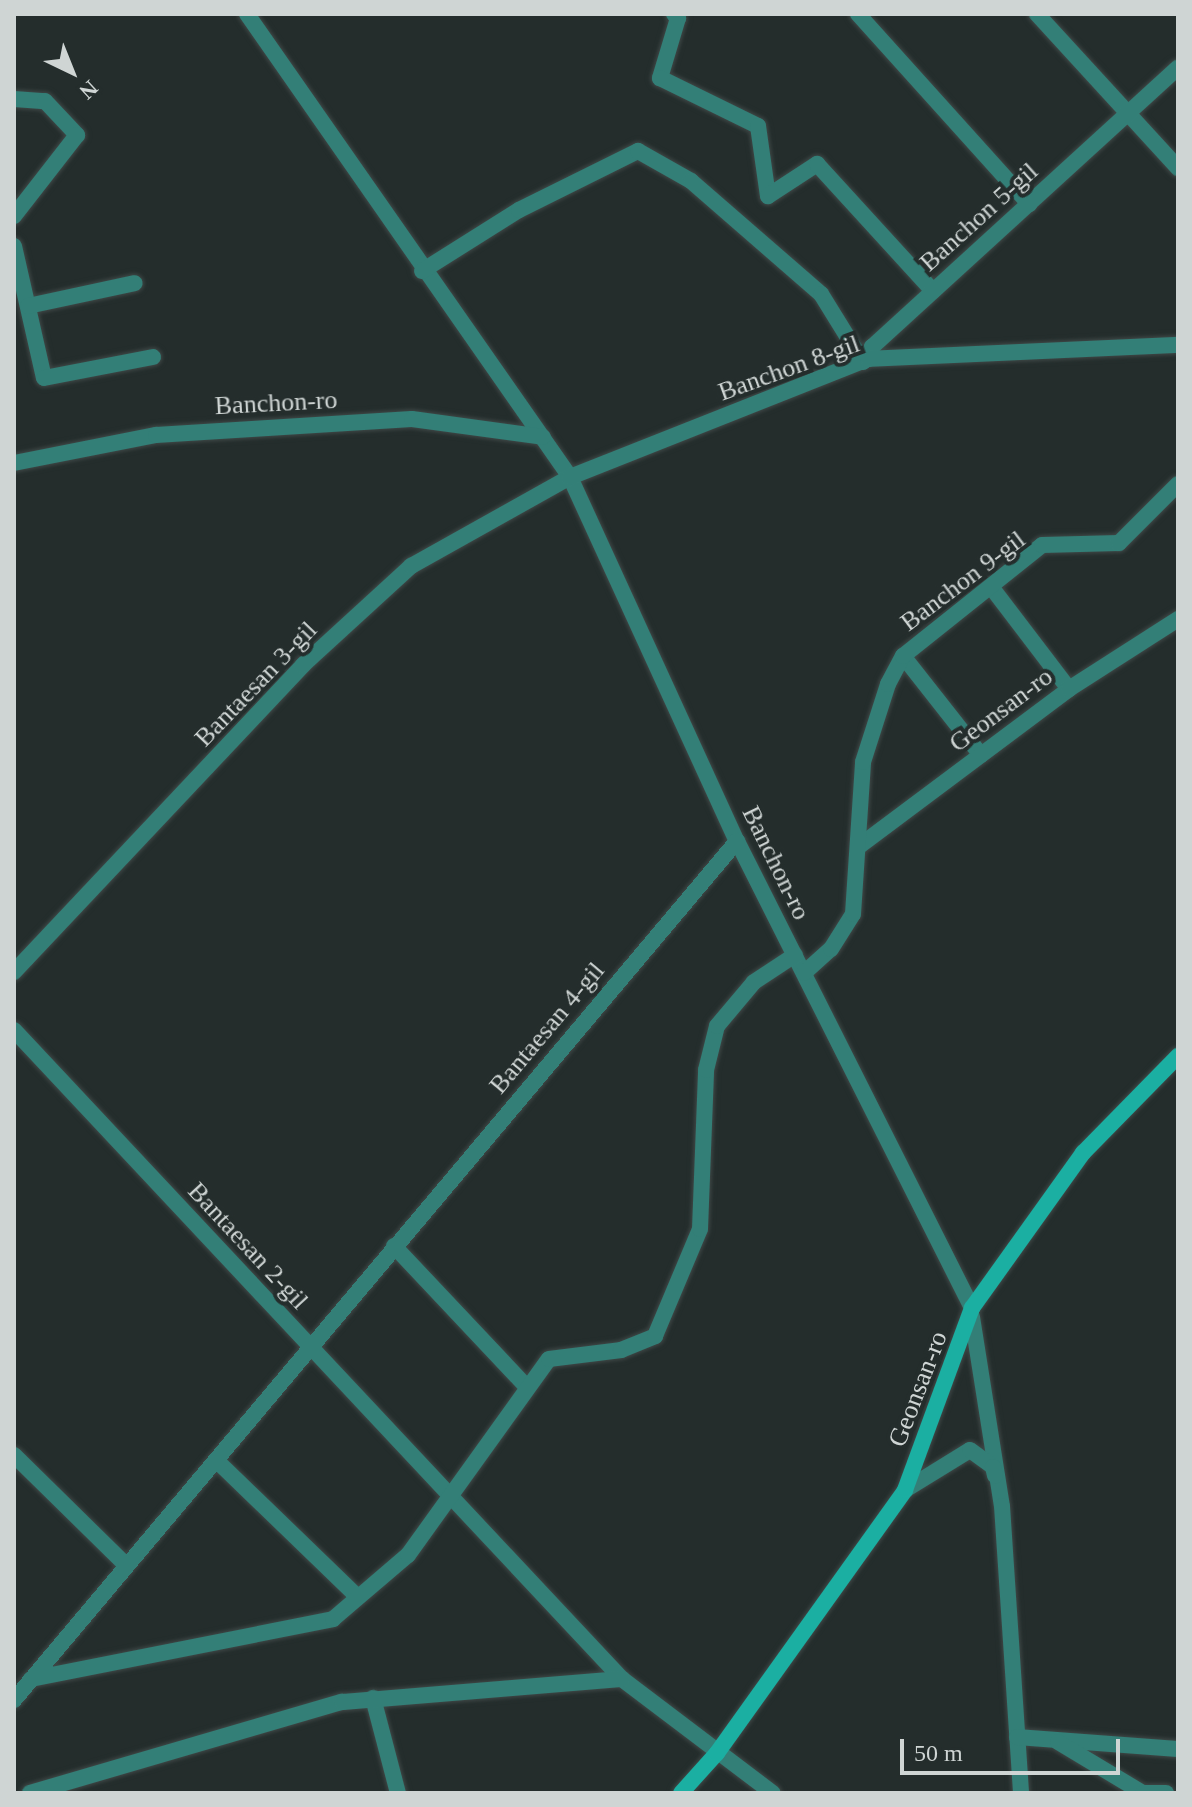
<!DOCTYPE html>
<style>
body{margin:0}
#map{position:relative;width:1192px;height:1807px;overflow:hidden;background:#242d2c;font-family:Georgia,serif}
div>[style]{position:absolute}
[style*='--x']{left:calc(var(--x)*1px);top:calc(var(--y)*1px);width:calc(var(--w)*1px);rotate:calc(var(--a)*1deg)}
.roads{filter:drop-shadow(0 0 2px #3f4847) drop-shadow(0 0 2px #3f4847)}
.street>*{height:16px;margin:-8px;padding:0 8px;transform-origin:8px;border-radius:8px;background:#337f77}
.secondary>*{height:16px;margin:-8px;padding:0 8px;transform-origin:8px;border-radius:8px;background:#1bafa2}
span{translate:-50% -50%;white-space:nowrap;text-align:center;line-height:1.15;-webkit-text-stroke:8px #242d2c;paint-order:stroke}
.street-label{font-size:26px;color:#cfd5d4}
.frame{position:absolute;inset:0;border:16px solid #cfd5d4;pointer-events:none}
.north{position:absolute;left:32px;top:32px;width:80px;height:80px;-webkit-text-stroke:6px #242d2c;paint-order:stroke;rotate:137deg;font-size:22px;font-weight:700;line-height:32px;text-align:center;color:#cfd5d4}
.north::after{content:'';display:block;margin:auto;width:28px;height:36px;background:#cfd5d4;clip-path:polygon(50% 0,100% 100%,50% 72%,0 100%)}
.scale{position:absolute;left:900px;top:1739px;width:220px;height:36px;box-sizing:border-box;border:4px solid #cfd5d4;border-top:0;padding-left:10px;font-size:24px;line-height:28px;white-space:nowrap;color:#cfd5d4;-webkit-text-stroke:6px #242d2c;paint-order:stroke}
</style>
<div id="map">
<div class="roads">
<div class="street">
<i style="--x:247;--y:14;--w:565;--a:55.1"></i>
<i style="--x:570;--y:477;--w:400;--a:65.4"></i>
<i style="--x:737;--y:841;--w:523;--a:63.29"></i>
<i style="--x:674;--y:14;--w:6;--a:45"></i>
<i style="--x:678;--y:18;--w:63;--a:106.7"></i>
<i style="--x:660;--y:78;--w:109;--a:26.1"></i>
<i style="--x:758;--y:126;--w:71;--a:81.9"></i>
<i style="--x:768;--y:196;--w:59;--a:-33.1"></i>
<i style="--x:817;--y:164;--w:172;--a:47.6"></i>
<i style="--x:858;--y:14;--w:256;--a:48"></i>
<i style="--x:1037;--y:14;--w:209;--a:47.5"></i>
<i style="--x:14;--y:99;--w:31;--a:4"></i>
<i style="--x:45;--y:101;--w:47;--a:46.7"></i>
<i style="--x:77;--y:135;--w:103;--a:127.9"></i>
<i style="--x:14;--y:246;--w:135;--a:77.2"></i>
<i style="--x:44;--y:378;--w:111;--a:-10.9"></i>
<i style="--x:422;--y:271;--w:115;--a:-32.2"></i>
<i style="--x:519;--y:210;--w:133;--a:-26.4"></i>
<i style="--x:638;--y:151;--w:61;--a:29.5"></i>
<i style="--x:691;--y:181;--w:172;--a:41"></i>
<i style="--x:821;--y:294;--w:80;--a:58.3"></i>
<i style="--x:28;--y:306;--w:109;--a:-12.1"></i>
<i style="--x:868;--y:359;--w:13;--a:-72"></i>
<i style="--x:872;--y:347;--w:414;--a:-42.4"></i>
<i style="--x:14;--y:463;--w:145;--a:-11.2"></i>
<i style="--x:156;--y:435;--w:256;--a:-3.6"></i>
<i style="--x:412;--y:419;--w:132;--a:7.8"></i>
<i style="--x:992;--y:588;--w:127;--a:52.7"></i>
<i style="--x:903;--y:656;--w:126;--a:51.8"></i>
<i style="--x:858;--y:847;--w:264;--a:-36.8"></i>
<i style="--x:1069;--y:689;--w:130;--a:-32.7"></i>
<i style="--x:14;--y:972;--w:422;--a:-46.7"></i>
<i style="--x:303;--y:665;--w:147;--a:-42.5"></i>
<i style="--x:411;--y:566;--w:182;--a:-29.2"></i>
<i style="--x:570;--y:477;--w:321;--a:-21.6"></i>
<i style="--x:868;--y:359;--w:310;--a:-2.6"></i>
<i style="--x:804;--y:973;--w:36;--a:-42"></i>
<i style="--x:831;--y:949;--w:41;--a:-57.8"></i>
<i style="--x:853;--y:914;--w:152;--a:-86.2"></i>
<i style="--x:863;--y:762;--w:82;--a:-72.2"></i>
<i style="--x:888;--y:684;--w:32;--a:-62"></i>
<i style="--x:903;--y:656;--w:178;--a:-38.6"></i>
<i style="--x:1042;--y:545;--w:77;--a:-1.5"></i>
<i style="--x:1119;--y:543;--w:83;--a:-45"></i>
<i style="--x:14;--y:1030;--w:889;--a:46.87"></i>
<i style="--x:622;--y:1679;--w:189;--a:37.1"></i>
<i style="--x:394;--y:1246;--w:194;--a:46.7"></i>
<i style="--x:972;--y:1317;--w:191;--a:81"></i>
<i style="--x:1002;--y:1506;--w:288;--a:86.2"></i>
<i style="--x:14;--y:1455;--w:158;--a:44.5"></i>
<i style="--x:216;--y:1460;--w:196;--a:44"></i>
<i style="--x:905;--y:1490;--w:76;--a:-31.6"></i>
<i style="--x:970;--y:1450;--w:29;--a:36"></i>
<i style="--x:993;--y:1467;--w:9;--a:77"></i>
<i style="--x:31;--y:1679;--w:308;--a:-11.2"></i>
<i style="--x:333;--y:1619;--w:99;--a:-40.5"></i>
<i style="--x:408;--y:1555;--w:241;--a:-54.3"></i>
<i style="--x:549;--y:1359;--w:73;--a:-7.1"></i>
<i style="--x:621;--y:1350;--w:37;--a:-22"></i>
<i style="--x:655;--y:1336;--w:116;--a:-67.2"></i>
<i style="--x:700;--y:1229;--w:159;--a:-87.8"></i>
<i style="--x:706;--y:1070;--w:45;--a:-76"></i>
<i style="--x:717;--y:1026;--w:57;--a:-49.9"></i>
<i style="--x:754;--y:982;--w:49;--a:-33.4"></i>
<i style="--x:373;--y:1698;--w:98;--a:75.3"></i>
<i style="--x:14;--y:1700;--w:1123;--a:-49.91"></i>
<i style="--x:1017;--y:1737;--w:161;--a:4.3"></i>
<i style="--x:1058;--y:1742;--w:99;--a:31"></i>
<i style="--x:1143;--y:1793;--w:23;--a:0"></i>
<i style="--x:30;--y:1793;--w:325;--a:-16.3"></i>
<i style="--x:342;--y:1702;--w:281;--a:-4.7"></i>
</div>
<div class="secondary">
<i style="--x:681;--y:1793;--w:54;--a:-48"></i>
<i style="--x:717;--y:1753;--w:323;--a:-54.4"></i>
<i style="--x:905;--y:1490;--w:194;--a:-69.8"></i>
<i style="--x:972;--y:1308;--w:191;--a:-54.4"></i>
<i style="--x:1083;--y:1153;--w:136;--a:-45.6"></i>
</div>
</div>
<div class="street-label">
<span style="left:979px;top:217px;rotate:-42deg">Banchon 5-gil</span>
<span style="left:789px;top:368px;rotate:-20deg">Banchon 8-gil</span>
<span style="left:276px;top:403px;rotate:-3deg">Banchon-ro</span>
<span style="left:963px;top:581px;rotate:-37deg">Banchon 9-gil</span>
<span style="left:256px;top:684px;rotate:-46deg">Bantaesan 3-gil</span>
<span style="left:1001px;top:710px;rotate:-37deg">Geonsan-ro</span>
<span style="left:776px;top:863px;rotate:64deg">Banchon-ro</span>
<span style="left:547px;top:1028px;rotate:-50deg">Bantaesan 4-gil</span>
<span style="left:248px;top:1246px;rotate:47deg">Bantaesan 2-gil</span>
<span style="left:918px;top:1389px;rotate:-69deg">Geonsan-ro</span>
</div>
<div class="frame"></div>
<div class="north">N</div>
<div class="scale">50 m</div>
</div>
